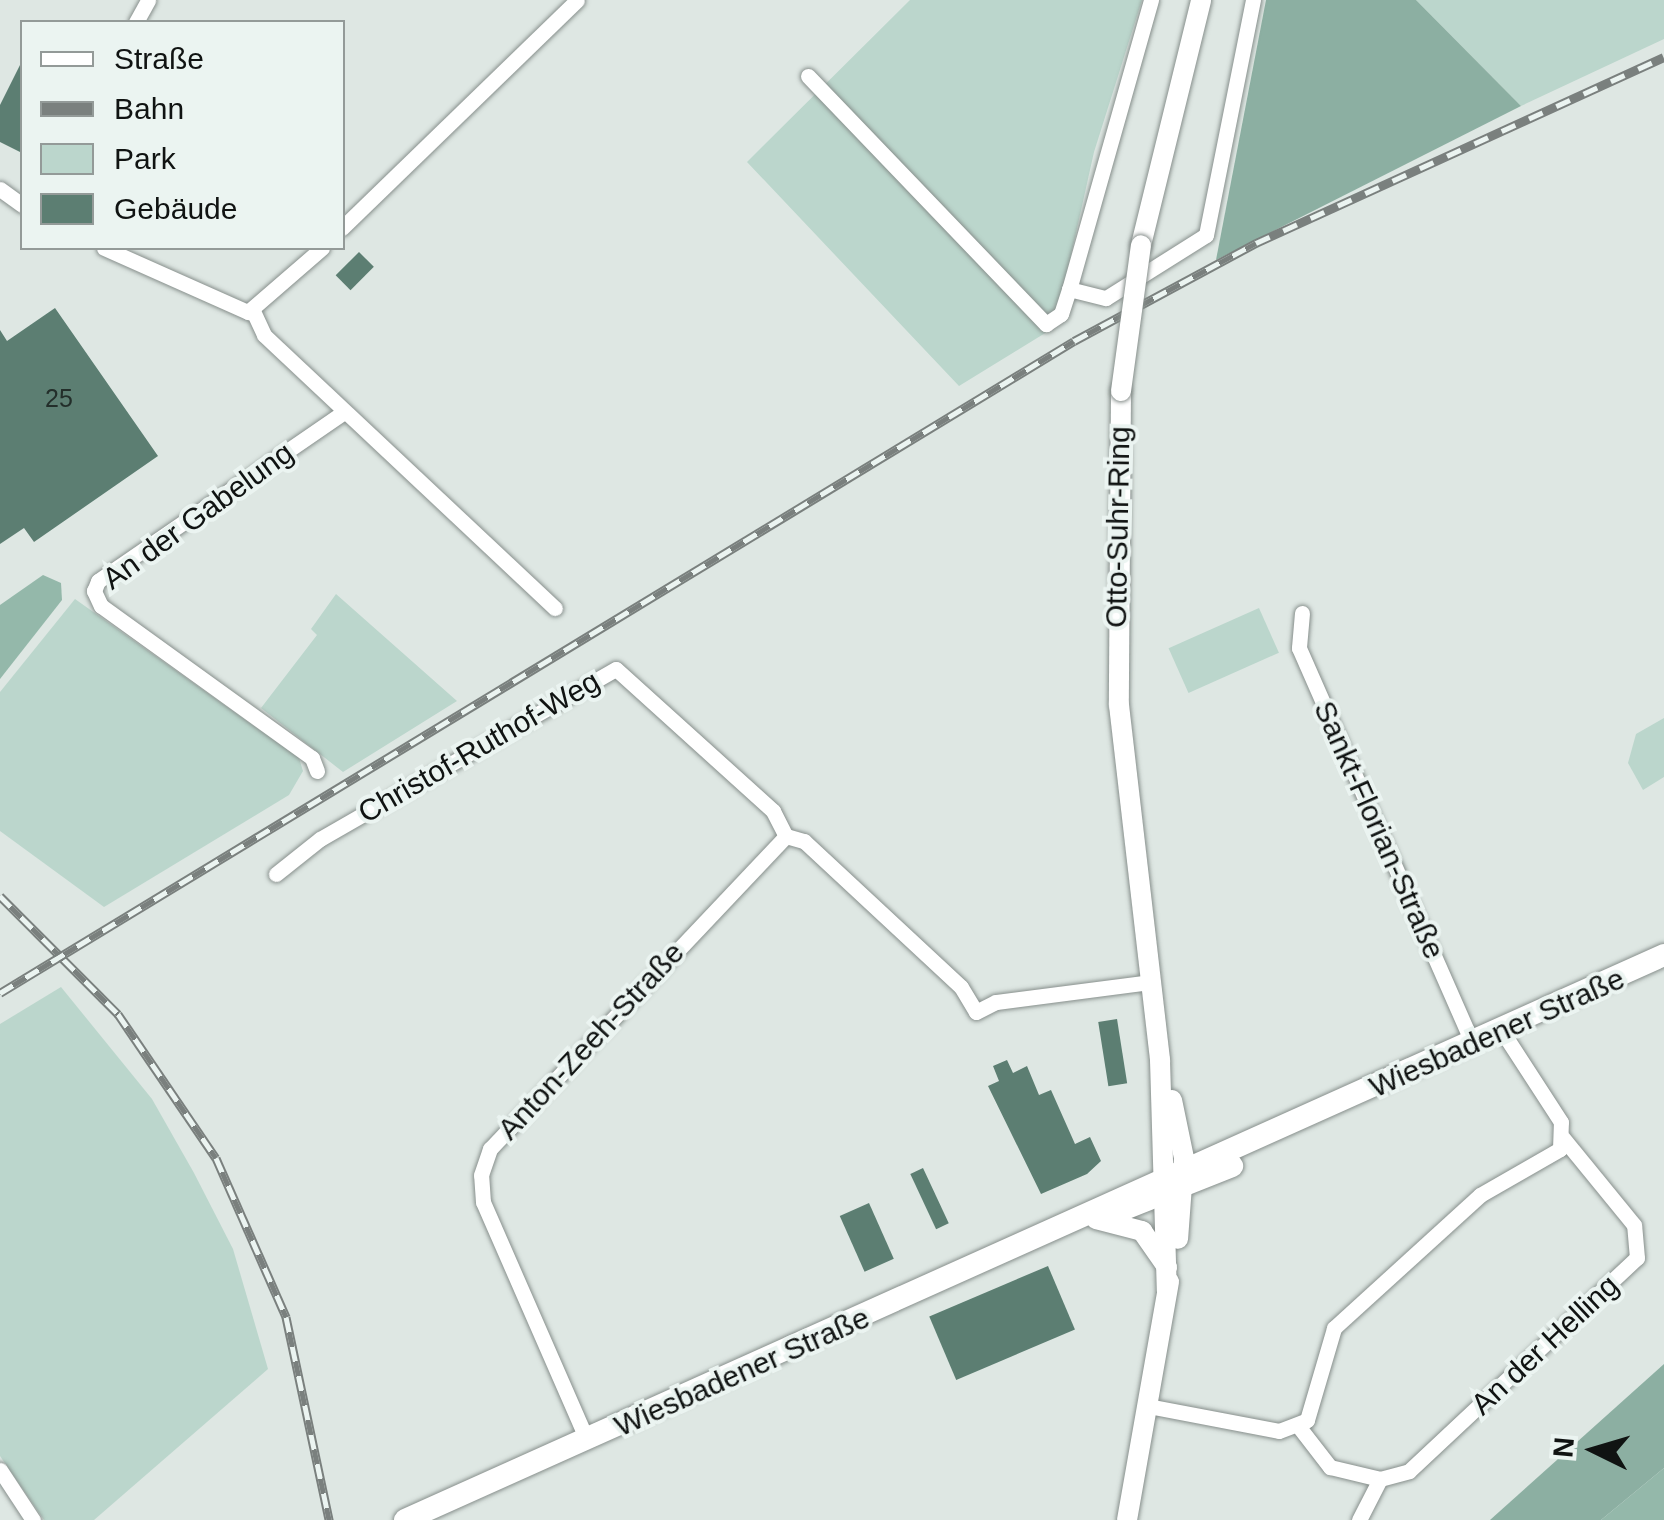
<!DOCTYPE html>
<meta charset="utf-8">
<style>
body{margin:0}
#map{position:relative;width:1664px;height:1520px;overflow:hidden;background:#dee7e3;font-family:Helvetica,sans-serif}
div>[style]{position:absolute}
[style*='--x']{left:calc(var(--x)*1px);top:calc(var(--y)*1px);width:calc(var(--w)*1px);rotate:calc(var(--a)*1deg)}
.green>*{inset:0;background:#bbd6cc;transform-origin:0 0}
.forest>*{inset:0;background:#8cafa2}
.water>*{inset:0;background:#94b8aa}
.building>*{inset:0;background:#5c7e72;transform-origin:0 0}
.roads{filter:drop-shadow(0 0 2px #878f8c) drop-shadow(0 0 2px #878f8c)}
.minor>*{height:15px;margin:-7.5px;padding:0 7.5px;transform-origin:7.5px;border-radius:7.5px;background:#fff}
.tertiary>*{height:20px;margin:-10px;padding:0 10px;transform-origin:10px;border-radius:10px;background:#fff}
.secondary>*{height:22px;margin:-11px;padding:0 11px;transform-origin:11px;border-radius:11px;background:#fff}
.rail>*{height:9px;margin-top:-4.5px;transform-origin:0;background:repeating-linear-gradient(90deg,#ebf4f1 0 15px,#7a807e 0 30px);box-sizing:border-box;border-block:2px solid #7a807e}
.bridges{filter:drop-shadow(0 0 2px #878f8c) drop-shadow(0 0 2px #878f8c)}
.tertiary-bridge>*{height:20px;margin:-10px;padding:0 10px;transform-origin:10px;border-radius:10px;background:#fff}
span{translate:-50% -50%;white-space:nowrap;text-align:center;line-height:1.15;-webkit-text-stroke:8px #ebf4f1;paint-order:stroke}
.number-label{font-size:25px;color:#232e2a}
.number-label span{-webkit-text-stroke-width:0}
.street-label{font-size:30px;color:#101312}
.legend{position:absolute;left:20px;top:20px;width:325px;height:230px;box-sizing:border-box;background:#ebf4f1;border:2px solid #939a98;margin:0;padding:12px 18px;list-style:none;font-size:30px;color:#101312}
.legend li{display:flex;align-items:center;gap:20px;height:50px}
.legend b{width:50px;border:2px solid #939a98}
.north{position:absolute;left:1544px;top:1400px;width:100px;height:100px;-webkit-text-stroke:8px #ebf4f1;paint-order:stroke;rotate:275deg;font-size:28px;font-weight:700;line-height:40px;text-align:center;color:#101312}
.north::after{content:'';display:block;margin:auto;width:35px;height:45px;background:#101312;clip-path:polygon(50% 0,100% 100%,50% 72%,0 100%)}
</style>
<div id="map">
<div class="green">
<i style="clip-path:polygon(910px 0,1142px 0,1094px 152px,1055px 327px,959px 386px,747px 162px)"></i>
<i style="clip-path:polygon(1416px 0,1664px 0,1664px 39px,1521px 106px)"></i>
<i style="clip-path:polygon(336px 594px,457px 701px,343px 772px,261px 708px,317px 635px,311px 629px)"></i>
<i style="clip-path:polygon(75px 599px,299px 758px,303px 771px,289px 795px,104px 907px,0 831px,0 692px)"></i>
<i style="left:1259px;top:608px;width:49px;height:99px;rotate:66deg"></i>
<i style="clip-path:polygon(1664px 718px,1664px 777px,1643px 790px,1628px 763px,1636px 734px)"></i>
<i style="clip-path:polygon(61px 987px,152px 1099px,194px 1173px,233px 1249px,268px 1369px,94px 1520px,44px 1520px,0 1456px,0 1024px)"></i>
</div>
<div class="forest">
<i style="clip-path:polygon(1266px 0,1416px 0,1521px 106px,1216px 260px)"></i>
<i style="clip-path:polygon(1664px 1364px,1664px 1468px,1601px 1520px,1490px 1520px)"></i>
</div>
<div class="water">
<i style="clip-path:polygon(43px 575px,61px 583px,62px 600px,0 679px,0 605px)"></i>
<i style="clip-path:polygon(1664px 1468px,1664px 1520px,1601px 1520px)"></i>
</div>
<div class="building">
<i style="clip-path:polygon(22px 61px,22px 153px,0 142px,0 105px)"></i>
<i style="left:359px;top:252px;width:21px;height:33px;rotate:45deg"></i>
<i style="clip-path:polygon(55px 308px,158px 456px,34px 542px,24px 528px,0 544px,0 330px,7px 341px)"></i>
<i style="left:1117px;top:1019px;width:65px;height:19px;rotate:81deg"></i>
<i style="clip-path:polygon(1007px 1060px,1013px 1073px,1027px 1066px,1039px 1095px,1051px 1090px,1075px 1144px,1090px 1137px,1101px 1161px,1087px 1174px,1041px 1194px,988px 1086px,999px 1081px,993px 1066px)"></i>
<i style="left:923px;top:1168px;width:61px;height:14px;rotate:65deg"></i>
<i style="left:869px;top:1203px;width:61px;height:32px;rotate:66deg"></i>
<i style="left:1048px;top:1266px;width:69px;height:129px;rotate:67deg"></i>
</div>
<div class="roads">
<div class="minor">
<i style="--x:1151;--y:0;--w:300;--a:105.8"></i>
<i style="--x:1069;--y:289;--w:38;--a:14"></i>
<i style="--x:1106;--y:298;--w:118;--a:-32.2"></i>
<i style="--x:1206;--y:235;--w:240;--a:-78.7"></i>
<i style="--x:136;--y:22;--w:25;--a:-61"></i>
<i style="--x:808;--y:76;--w:344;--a:46.2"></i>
<i style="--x:1046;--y:324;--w:18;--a:-34"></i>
<i style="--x:1061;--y:314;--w:26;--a:-72"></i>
<i style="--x:0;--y:189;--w:27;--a:36"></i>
<i style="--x:342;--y:228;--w:327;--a:-44.1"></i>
<i style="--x:104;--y:248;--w:158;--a:24"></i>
<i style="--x:248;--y:312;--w:98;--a:-40.9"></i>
<i style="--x:253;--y:311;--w:26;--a:65"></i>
<i style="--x:264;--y:335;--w:399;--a:43.2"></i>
<i style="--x:1302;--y:613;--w:35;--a:95"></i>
<i style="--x:1299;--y:648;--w:433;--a:66.3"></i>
<i style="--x:317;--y:771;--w:14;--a:-111"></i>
<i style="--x:312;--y:758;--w:260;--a:-144.2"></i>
<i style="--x:101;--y:606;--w:17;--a:-115"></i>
<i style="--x:94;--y:591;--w:11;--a:-68"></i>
<i style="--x:98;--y:581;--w:298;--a:-34.5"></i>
<i style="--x:276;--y:874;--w:56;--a:-38.5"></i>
<i style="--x:320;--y:839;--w:341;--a:-29.9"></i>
<i style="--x:616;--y:669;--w:212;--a:42.1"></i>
<i style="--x:773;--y:811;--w:28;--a:63"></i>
<i style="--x:786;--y:836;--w:19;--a:16"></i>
<i style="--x:804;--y:841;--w:214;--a:42.9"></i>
<i style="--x:961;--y:987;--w:29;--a:59"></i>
<i style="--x:976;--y:1012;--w:22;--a:-27"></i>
<i style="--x:996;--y:1002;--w:155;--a:-7.4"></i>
<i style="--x:1148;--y:1406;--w:133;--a:10.8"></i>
<i style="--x:1279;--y:1431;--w:30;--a:-21"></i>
<i style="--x:1307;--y:1420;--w:96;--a:-73.6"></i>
<i style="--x:1334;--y:1328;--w:197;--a:-42.3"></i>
<i style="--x:1480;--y:1195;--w:92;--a:-29.9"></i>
<i style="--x:1560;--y:1149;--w:27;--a:-88"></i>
<i style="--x:1561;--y:1122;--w:108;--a:-123"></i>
<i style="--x:1299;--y:1427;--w:51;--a:52.2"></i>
<i style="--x:1330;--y:1467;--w:51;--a:13.5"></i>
<i style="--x:587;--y:1440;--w:260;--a:-113.6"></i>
<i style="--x:483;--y:1202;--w:27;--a:-94"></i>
<i style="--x:481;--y:1175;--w:28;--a:-71"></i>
<i style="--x:490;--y:1149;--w:431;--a:-46.6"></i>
<i style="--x:0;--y:1470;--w:60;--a:56.6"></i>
<i style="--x:1359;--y:1520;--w:46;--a:-62.9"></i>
<i style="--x:1380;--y:1479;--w:30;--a:-15"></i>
<i style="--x:1409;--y:1471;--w:312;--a:-43.1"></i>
<i style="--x:1637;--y:1258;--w:33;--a:-95"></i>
<i style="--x:1634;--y:1225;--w:112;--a:-129.2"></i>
</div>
<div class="tertiary">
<i style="--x:1141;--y:245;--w:252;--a:-76.2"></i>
<i style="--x:1121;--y:391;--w:314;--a:90.4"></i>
<i style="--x:1119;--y:705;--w:357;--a:83.4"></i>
<i style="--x:1160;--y:1060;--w:231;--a:88.3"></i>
<i style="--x:1172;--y:1100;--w:59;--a:78.3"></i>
<i style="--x:1184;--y:1158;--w:81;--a:94.2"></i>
<i style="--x:1096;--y:1219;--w:48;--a:14.6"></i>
<i style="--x:1142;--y:1231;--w:44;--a:55.2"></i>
<i style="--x:1127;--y:1520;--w:242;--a:-80"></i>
</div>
<div class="secondary">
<i style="--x:1104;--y:1217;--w:138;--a:-21.7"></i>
<i style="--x:405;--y:1520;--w:1380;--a:-24.17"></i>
</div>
</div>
<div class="rail">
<i style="--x:0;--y:896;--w:167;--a:45"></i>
<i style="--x:118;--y:1014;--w:174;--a:55.8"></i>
<i style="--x:216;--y:1158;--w:174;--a:66.2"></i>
<i style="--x:286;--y:1317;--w:208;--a:78"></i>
<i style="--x:0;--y:993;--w:1256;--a:-31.26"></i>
<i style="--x:1074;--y:341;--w:207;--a:-28.3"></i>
<i style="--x:1256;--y:243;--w:448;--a:-24.5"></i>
</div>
<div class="bridges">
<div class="tertiary-bridge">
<i style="--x:1121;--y:391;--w:147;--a:-82.2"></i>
</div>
</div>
<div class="number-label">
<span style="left:59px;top:398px">25</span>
</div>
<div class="street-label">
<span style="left:198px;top:516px;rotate:-36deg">An der Gabelung</span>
<span style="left:1118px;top:527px;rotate:-89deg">Otto-Suhr-Ring</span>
<span style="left:479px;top:747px;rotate:-30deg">Christof-Ruthof-Weg</span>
<span style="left:1379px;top:830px;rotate:66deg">Sankt-Florian-Straße</span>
<span style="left:1497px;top:1033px;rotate:-24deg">Wiesbadener Straße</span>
<span style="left:591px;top:1041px;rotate:-47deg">Anton-Zeeh-Straße</span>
<span style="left:1545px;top:1345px;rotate:-43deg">An der Helling</span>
<span style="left:742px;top:1372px;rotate:-24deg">Wiesbadener Straße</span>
</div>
<ul class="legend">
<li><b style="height:12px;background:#fff"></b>Straße</li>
<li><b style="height:12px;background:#7a807e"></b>Bahn</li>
<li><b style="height:28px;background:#bbd6cc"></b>Park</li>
<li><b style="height:28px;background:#5c7e72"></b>Gebäude</li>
</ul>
<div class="north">N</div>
</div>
